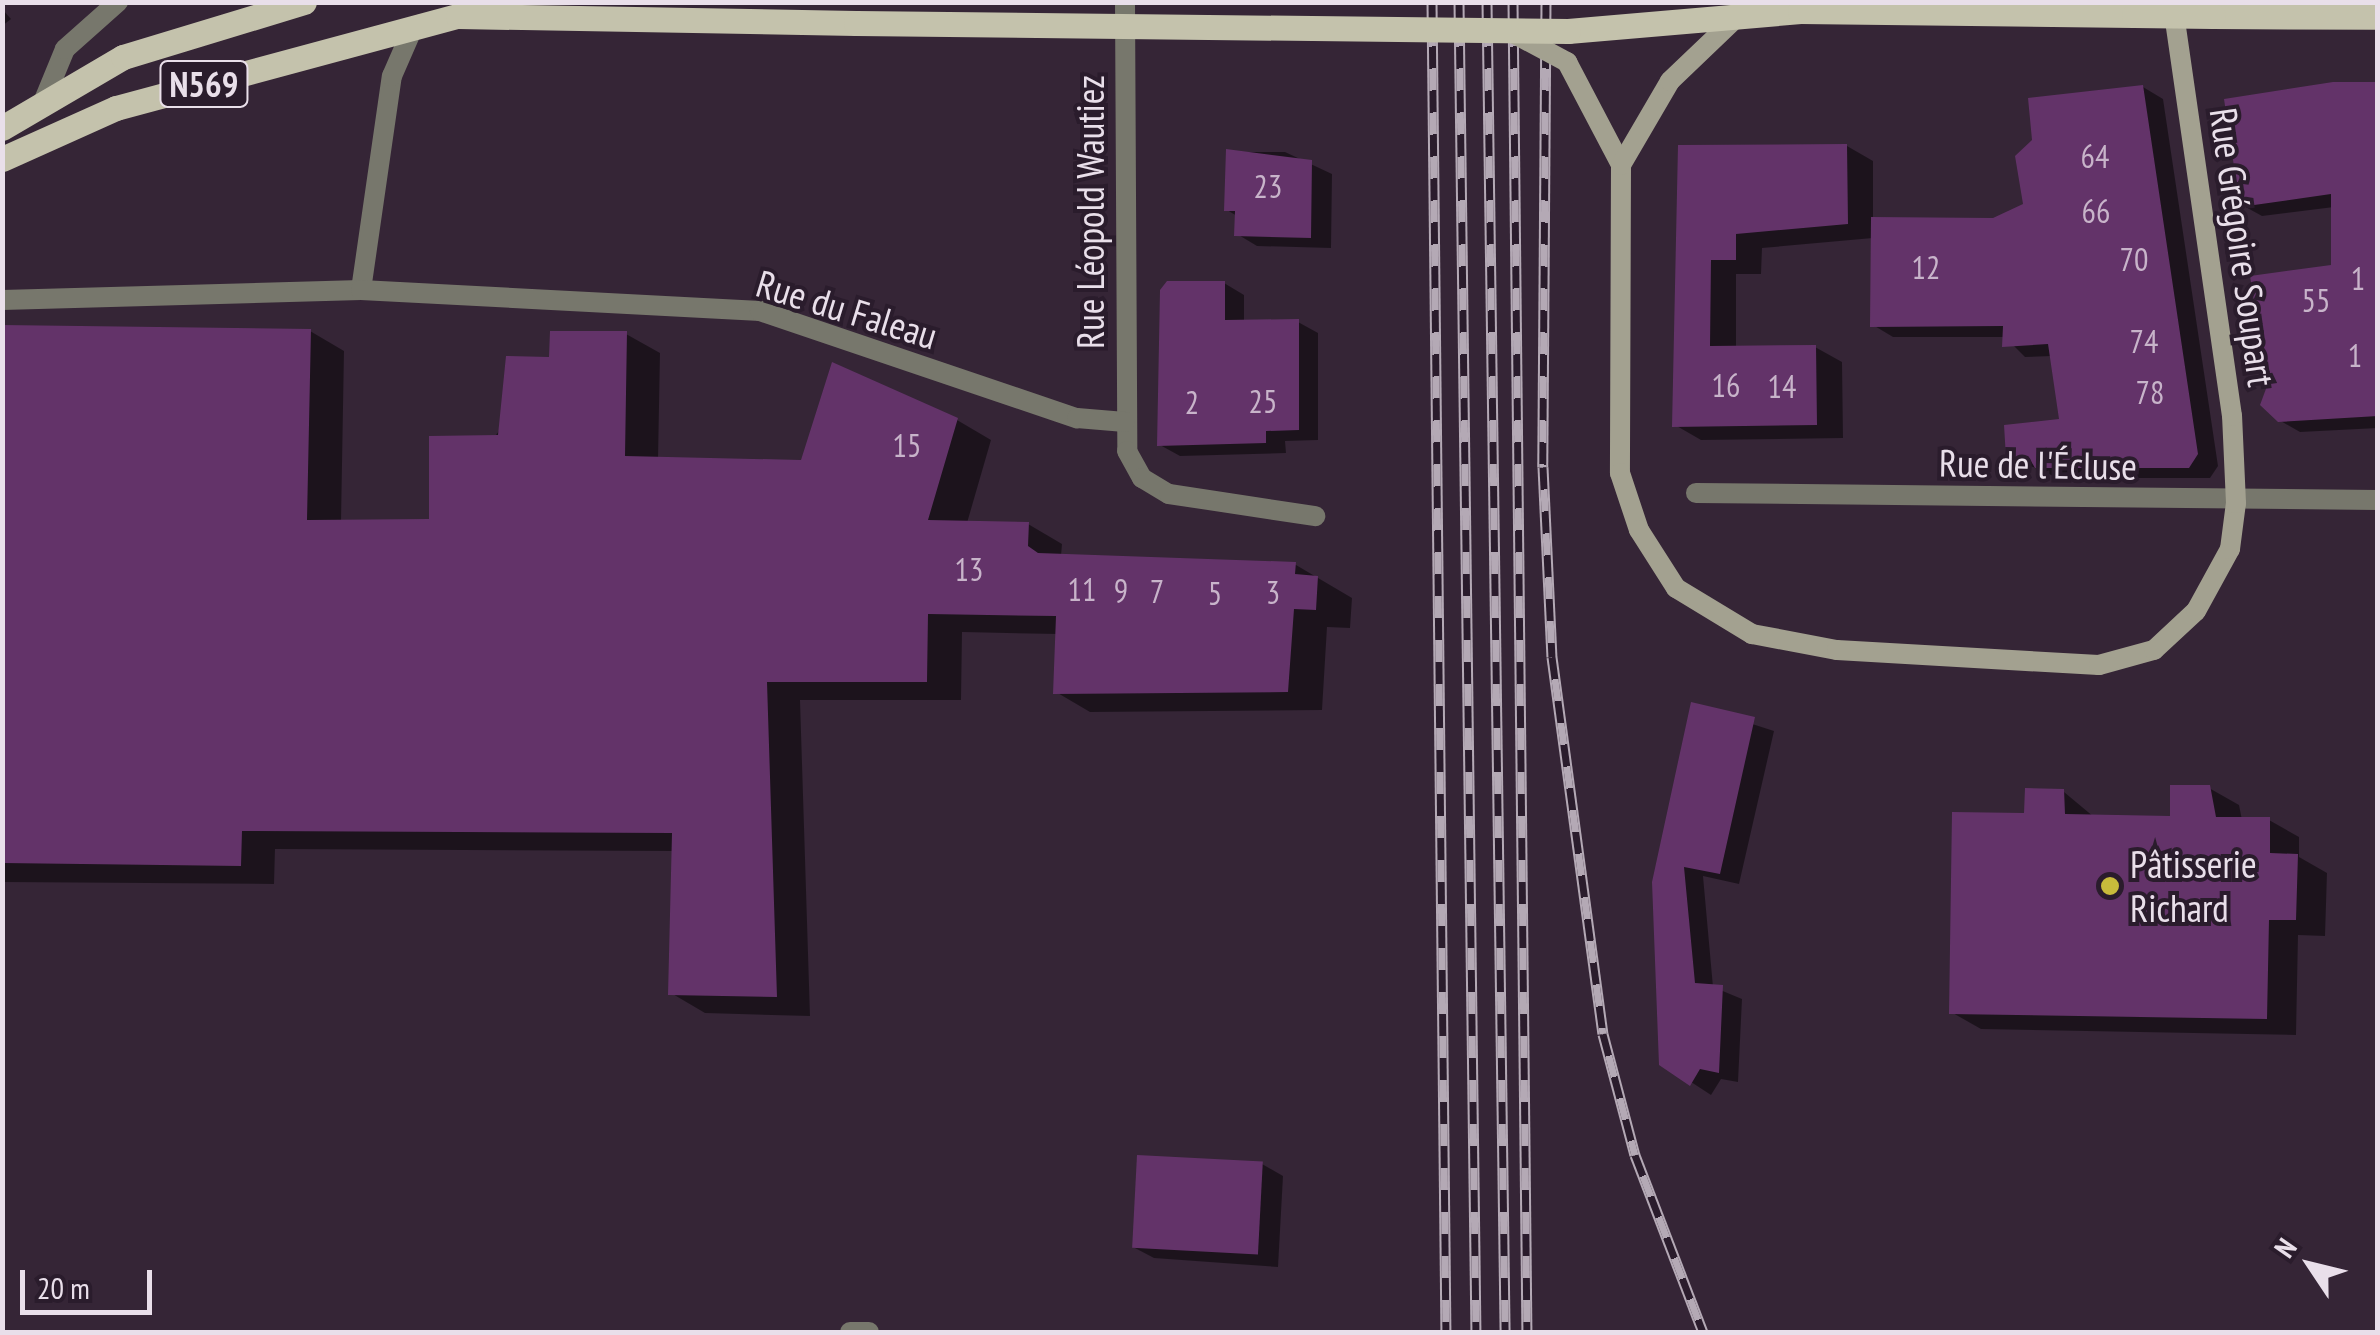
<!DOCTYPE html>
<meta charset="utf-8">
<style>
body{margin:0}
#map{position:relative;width:2380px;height:1335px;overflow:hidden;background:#352536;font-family:"PT Sans Narrow",sans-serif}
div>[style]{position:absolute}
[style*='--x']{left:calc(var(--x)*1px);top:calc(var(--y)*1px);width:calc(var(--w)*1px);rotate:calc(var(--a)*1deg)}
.shadow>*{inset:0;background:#0007}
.building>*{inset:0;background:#633369;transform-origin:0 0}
.lane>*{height:20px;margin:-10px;padding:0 10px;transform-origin:10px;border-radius:10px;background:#77776c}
.street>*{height:20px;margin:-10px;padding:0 10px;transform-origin:10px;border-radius:10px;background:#77776c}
.secondary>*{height:20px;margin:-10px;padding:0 10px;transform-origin:10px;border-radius:10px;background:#a3a190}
.primary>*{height:25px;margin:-12.5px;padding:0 12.5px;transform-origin:12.5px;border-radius:12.5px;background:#c4c2ac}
.rail>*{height:11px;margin-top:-5.5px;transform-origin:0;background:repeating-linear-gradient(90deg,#2a1c2c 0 22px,#b4a9b5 0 44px);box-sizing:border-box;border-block:2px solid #b4a9b5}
.secondary-bridge>*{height:20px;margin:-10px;padding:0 10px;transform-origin:10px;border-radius:10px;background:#a3a190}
.primary-bridge>*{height:25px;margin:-12.5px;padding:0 12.5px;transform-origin:12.5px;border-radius:12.5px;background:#c4c2ac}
.dots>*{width:28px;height:28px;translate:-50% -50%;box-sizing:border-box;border:5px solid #2a1c2c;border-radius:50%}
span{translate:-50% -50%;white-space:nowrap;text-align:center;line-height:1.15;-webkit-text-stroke:8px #2a1c2c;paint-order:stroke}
.number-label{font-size:32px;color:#c8b4ca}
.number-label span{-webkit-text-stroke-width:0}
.shield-label span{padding:2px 8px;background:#2a1c2c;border:2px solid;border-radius:8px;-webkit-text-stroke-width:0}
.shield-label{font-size:35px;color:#e9dfea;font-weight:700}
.street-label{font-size:38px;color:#e9dfea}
.poi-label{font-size:38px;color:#e9dfea}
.left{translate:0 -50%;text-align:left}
.frame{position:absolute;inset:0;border:5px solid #e9dfea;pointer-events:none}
.north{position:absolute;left:2260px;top:1215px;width:100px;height:100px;-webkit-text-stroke:8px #2a1c2c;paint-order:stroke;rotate:305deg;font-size:28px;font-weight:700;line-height:40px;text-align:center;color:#e9dfea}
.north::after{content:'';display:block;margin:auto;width:35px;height:45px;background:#e9dfea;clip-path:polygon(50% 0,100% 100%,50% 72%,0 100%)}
.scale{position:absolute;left:20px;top:1270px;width:132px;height:45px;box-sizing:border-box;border:5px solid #e9dfea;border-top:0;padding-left:12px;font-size:30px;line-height:35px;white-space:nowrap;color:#e9dfea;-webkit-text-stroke:8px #2a1c2c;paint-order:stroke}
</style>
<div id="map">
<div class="shadow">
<i style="clip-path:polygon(2px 9px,11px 19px,2px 26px)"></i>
<i style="clip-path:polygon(2143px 87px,2163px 99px,2218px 466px,2210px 478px,2058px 478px,2008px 456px,2062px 421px,2052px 356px,2025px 357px,2005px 337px,1893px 337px,1873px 325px,1873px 238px,1762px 248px,1761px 274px,1736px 274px,1736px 348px,1815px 347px,1842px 362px,1843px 438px,1701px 440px,1675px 425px,1681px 147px,1847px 146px,1873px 161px,1873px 220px,1993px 220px,2026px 205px)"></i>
<i style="clip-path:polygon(2378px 87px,2378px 428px,2300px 432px,2279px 420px,2334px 267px,2334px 207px,2262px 216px,2242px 205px)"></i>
<i style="clip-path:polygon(1228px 152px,1285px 152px,1332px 174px,1331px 248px,1257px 246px,1237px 234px,1237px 216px,1227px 210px)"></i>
<i style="clip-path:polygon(1224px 283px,1244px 295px,1244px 322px,1298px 322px,1318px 333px,1318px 440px,1285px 441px,1286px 453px,1180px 456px,1160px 445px)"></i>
<i style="clip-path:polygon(2px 328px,310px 331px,344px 351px,341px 522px,431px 522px,552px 360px,626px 334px,660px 353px,658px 460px,803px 463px,957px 420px,991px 440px,967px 523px,1028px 524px,1062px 544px,1061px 556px,1296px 565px,1352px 598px,1350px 628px,1327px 627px,1322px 710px,1090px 712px,1056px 692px,1058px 634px,962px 632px,961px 700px,800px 700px,810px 1016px,705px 1013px,671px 993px,674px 851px,275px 849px,274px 884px,2px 882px)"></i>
<i style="clip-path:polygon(1693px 705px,1774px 731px,1739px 884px,1703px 876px,1713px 987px,1742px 999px,1738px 1082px,1721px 1079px,1711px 1095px,1662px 1063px)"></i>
<i style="clip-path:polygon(2209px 788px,2239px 805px,2242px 820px,2269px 820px,2299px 837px,2299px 857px,2327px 873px,2325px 936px,2298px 935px,2296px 1035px,1981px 1029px,1951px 1012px,2027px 816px,2064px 792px,2094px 817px,2172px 818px)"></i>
<i style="clip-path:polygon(1262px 1164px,1283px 1176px,1278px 1267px,1154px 1258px,1133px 1247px)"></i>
</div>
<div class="building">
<i style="clip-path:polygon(2333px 82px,2378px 82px,2378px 416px,2278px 422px,2260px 405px,2267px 386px,2250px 276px,2331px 265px,2331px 194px,2240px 207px,2224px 99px)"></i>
<i style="clip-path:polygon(2143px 85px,2198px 454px,2189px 468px,2035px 468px,2028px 456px,2006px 458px,2004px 425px,2059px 419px,2048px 344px,2002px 347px,2003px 326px,1870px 327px,1871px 217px,1993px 218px,2023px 204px,2015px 156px,2032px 140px,2028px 98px)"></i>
<i style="clip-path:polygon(1847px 144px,1848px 224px,1736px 234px,1736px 260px,1711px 260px,1710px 346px,1816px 345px,1817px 425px,1672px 427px,1678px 145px)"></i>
<i style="clip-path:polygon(1226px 149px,1312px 160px,1311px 238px,1234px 236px,1235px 211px,1224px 211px)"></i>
<i style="clip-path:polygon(1167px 281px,1225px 281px,1225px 320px,1299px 319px,1299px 430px,1266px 431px,1266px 443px,1157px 446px,1160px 290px)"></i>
<i style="clip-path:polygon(2px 325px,311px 329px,307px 520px,429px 519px,429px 436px,498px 435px,506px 356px,549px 357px,550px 331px,627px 331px,625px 456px,801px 460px,832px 362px,958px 418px,928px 520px,1029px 522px,1028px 546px,1038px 553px,1296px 562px,1295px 574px,1318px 576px,1316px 610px,1294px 609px,1288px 692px,1053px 694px,1056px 616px,928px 614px,927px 682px,767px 682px,777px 997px,668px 995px,672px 833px,242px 831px,241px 866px,2px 863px)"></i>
<i style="clip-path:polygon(1691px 702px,1755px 717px,1720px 874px,1684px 867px,1695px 983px,1723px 985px,1719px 1073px,1700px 1069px,1690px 1086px,1659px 1065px,1652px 882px)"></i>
<i style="clip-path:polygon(2170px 785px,2210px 785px,2216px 817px,2270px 817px,2270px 853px,2298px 854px,2296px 920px,2269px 920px,2267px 1019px,1949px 1014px,1952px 812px,2024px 813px,2025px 788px,2064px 789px,2065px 814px,2170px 816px)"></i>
<i style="left:1137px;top:1155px;width:126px;height:93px;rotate:3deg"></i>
</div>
<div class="lane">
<i style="--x:850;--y:1332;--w:19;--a:0"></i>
</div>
<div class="street">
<i style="--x:1125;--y:2;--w:449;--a:89.7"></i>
<i style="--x:1127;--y:451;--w:31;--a:61"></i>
<i style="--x:1142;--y:478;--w:31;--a:31"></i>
<i style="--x:1169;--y:494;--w:148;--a:8.6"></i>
<i style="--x:44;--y:100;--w:55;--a:-67.6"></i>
<i style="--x:65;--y:49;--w:71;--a:-41.6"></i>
<i style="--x:361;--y:290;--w:216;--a:-81.8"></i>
<i style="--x:392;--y:76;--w:52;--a:-66.4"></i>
<i style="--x:2;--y:300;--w:359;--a:-1.6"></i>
<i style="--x:361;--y:290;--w:400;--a:3"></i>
<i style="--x:760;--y:311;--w:335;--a:18.7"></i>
<i style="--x:1077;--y:418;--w:48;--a:4.8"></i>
<i style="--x:1696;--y:493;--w:682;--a:0.59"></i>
</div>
<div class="secondary">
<i style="--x:1567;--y:62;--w:116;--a:62.3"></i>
<i style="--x:1621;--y:165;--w:308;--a:90.2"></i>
<i style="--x:1620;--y:473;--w:60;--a:71.6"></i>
<i style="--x:1639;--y:530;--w:69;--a:57.5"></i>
<i style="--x:1676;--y:588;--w:89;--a:31.2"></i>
<i style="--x:1752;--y:634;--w:86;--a:10.7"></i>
<i style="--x:1837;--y:650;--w:262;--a:3.3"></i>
<i style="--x:2099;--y:665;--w:57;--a:-15.3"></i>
<i style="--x:2154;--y:650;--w:57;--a:-42.9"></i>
<i style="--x:2196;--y:611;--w:71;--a:-61.3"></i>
<i style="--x:2230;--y:549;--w:46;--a:-82.6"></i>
<i style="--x:2236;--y:503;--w:87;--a:-92.6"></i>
<i style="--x:2232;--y:416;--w:418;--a:-98.2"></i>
<i style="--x:1621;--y:165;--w:97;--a:-59.7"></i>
<i style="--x:1670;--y:81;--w:95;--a:-43.7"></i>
</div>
<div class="primary">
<i style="--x:2213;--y:16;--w:165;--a:0.3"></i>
<i style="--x:1568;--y:31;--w:233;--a:-4.9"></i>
<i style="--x:1800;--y:11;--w:334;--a:0.7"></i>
<i style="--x:2;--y:128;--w:140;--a:-30.4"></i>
<i style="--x:123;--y:57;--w:189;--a:-16.9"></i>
<i style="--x:2;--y:159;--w:125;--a:-24.1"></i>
<i style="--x:116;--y:108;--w:354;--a:-15.1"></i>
<i style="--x:458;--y:16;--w:398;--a:1"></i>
</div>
<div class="rail">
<i style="--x:1432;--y:2;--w:1330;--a:89.4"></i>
<i style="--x:1459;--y:2;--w:1330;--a:89.27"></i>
<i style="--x:1487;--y:2;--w:1330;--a:89.22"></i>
<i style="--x:1513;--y:2;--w:1330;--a:89.4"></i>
<i style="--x:1546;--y:2;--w:465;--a:90.4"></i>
<i style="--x:1543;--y:467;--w:190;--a:87.3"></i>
<i style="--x:1552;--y:657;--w:380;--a:82.3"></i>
<i style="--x:1603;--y:1034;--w:125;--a:75.2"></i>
<i style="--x:1635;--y:1155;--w:190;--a:69"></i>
</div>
<div class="secondary-bridge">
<i style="--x:1511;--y:32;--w:64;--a:28.2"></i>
</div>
<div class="primary-bridge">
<i style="--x:2134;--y:15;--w:79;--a:0.7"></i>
<i style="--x:856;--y:23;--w:712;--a:0.64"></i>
</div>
<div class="dots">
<i style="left:2110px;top:886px;background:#c8bb3b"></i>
</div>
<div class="number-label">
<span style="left:2095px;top:156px">64</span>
<span style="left:1268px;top:186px">23</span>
<span style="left:2096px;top:211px">66</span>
<span style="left:2134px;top:259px">70</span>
<span style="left:1926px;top:267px">12</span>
<span style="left:2358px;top:278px">1</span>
<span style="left:2316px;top:300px">55</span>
<span style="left:2144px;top:341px">74</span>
<span style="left:2355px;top:355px">1</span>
<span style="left:1726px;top:385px">16</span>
<span style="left:1782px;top:386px">14</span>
<span style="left:2150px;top:392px">78</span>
<span style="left:1263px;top:401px">25</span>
<span style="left:1192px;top:402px">2</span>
<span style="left:907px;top:445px">15</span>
<span style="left:969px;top:569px">13</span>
<span style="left:1082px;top:589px">11</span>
<span style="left:1121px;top:590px">9</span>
<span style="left:1157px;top:591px">7</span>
<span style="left:1273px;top:592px">3</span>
<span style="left:1215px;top:593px">5</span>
</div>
<div class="shield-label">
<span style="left:204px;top:84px">N569</span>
</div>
<div class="street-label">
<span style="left:1090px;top:212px;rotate:-90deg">Rue Léopold Wautiez</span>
<span style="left:2243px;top:247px;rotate:82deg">Rue Grégoire Soupart</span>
<span style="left:847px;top:309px;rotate:17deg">Rue du Faleau</span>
<span style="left:2038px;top:464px;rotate:1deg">Rue de l'Écluse</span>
</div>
<div class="poi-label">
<span class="left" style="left:2130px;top:886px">Pâtisserie<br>Richard</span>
</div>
<div class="frame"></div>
<div class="north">N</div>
<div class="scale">20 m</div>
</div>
